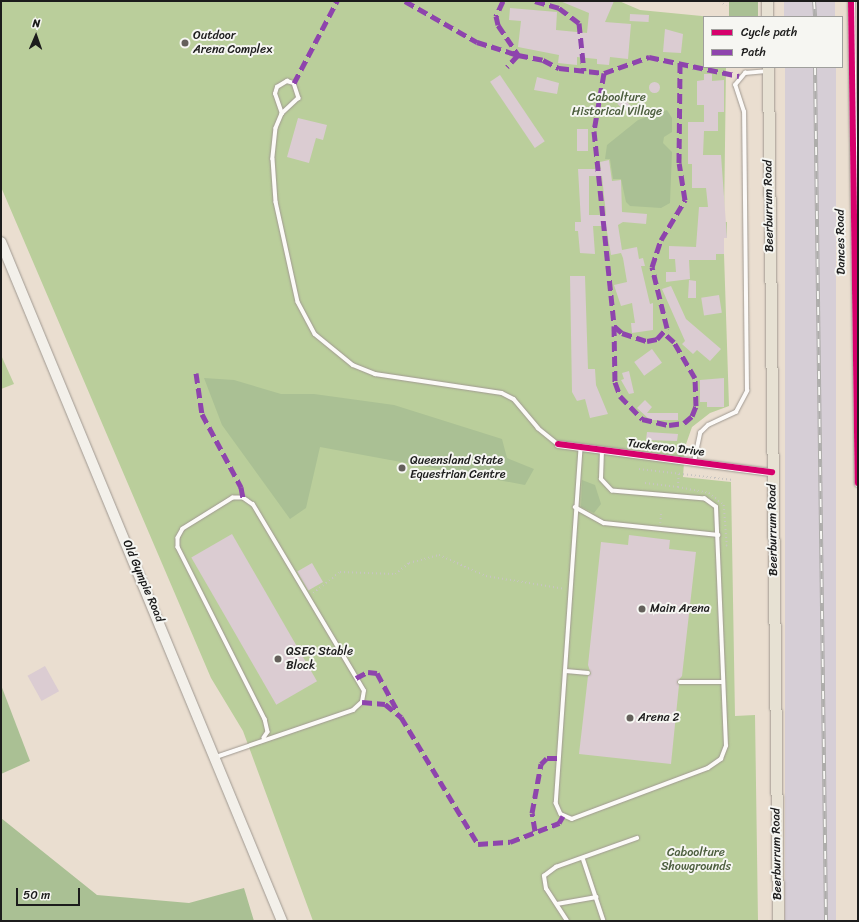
<!DOCTYPE html>
<style>
body{margin:0}
#map{position:relative;width:859px;height:922px;overflow:hidden;background:#eaded0;font-family:Sriracha,sans-serif}
div>[style]{position:absolute}
[style*='--x']{left:calc(var(--x)*1px);top:calc(var(--y)*1px);width:calc(var(--w)*1px);rotate:calc(var(--a)*1deg)}
.industrial>*{inset:0;background:#d6ced6;transform-origin:0 0}
.green>*{inset:0;background:#bace9b}
.forest>*{inset:0;background:#aac094;transform-origin:0 0}
.building>*{inset:0;background:#dbccd2;transform-origin:0 0}
.round{border-radius:50%}
.path>*{height:1.5px;margin-top:-0.75px;transform-origin:0;background:repeating-linear-gradient(90deg,#c7c4c1 0 1px,transparent 0 4px)}
.roads{filter:drop-shadow(0 0 1px #a09991) drop-shadow(0 0 1px #a09991)}
.lane>*{height:3.5px;margin:-1.75px;padding:0 1.75px;transform-origin:1.75px;border-radius:1.75px;background:#fcfaf8}
.street>*{height:7px;margin:-3.5px;padding:0 3.5px;transform-origin:3.5px;border-radius:3.5px;background:#fcfaf8}
.secondary>*{height:10px;margin:-5px;padding:0 5px;transform-origin:5px;border-radius:5px;background:#f3f0ea}
.primary>*{height:11px;margin:-5.5px;padding:0 5.5px;transform-origin:5.5px;border-radius:5.5px;background:#e7e1d3}
.rail>*{height:4px;margin-top:-2px;transform-origin:0;background:repeating-linear-gradient(90deg,#f6f6f2 0 8px,#aeadab 0 16px);box-sizing:border-box;border-block:1px solid #aeadab}
.quiet>*{height:5px;margin-top:-2.5px;transform-origin:0;background:repeating-linear-gradient(90deg,#8e44ad 0 10px,transparent 0 15px)}
.cycleway>*{height:6px;margin:-3px;padding:0 3px;transform-origin:3px;border-radius:3px;background:#d6006c}
.dots>*{width:11px;height:11px;translate:-50% -50%;box-sizing:border-box;border:2px solid #f6f6f2;border-radius:50%}
span{translate:-50% -50%;white-space:nowrap;text-align:center;line-height:1.15;-webkit-text-stroke:4px #f6f6f2;paint-order:stroke}
.poi-label{font-size:12px;color:#1c1c1c}
.left{translate:0 -50%;text-align:left}
.park-label{font-size:12px;color:#4c5e3e}
.street-label{font-size:12px;color:#1c1c1c}
.frame{position:absolute;inset:0;border:2px solid #1c1c1c;pointer-events:none}
.legend{position:absolute;left:703px;top:16px;width:140px;height:52px;box-sizing:border-box;background:#f6f6f2;border:1px solid #9f9f9c;margin:0;padding:5px 7px;list-style:none;font-size:12px;color:#1c1c1c}
.legend li{display:flex;align-items:center;gap:8px;height:20px}
.legend b{width:20px;border:1px solid #9f9f9c}
.north{position:absolute;left:16px;top:16px;width:40px;height:40px;-webkit-text-stroke:3px #f6f6f2;paint-order:stroke;rotate:2deg;font-size:11px;font-weight:700;line-height:16px;text-align:center;color:#1c1c1c}
.north::after{content:'';display:block;margin:auto;width:14px;height:18px;background:#1c1c1c;clip-path:polygon(50% 0,100% 100%,50% 72%,0 100%)}
.scale{position:absolute;left:16px;top:888px;width:64px;height:18px;box-sizing:border-box;border:2px solid #1c1c1c;border-top:0;padding-left:5px;font-size:12px;line-height:14px;white-space:nowrap;color:#1c1c1c;-webkit-text-stroke:3px #f6f6f2;paint-order:stroke}
</style>
<div id="map">
<div class="industrial">
<i style="left:784px;top:1px;width:51px;height:16px"></i>
<i style="left:785px;top:67px;width:51px;height:854px"></i>
</div>
<div class="green">
<i style="clip-path:polygon(1px 1px,619px 1px,640px 10px,712px 17px,704px 17px,704px 67px,726px 67px,724px 222px,727px 222px,727px 238px,724px 238px,724px 254px,729px 406px,710px 413px,692px 427px,685px 447px,683px 477px,731px 482px,735px 716px,755px 715px,758px 921px,313px 921px,243px 731px,211px 678px,1px 187px)"></i>
<i style="clip-path:polygon(1px 355px,14px 384px,1px 389px)"></i>
</div>
<div class="forest">
<i style="left:729px;top:1px;width:29px;height:16px"></i>
<i style="clip-path:polygon(667px 110px,672px 118px,672px 132px,664px 137px,663px 143px,672px 152px,670px 203px,661px 208px,630px 206px,626px 202px,621px 179px,613px 179px,610px 159px,605px 159px,607px 145px,638px 120px)"></i>
<i style="clip-path:polygon(204px 378px,234px 380px,281px 394px,314px 394px,394px 405px,502px 439px,507px 458px,534px 469px,525px 485px,320px 447px,306px 508px,290px 519px,222px 425px)"></i>
<i style="clip-path:polygon(582px 480px,595px 485px,601px 504px,594px 513px,581px 507px)"></i>
<i style="clip-path:polygon(1px 685px,30px 761px,1px 774px)"></i>
<i style="clip-path:polygon(1px 818px,97px 895px,189px 903px,244px 888px,254px 921px,1px 921px)"></i>
</div>
<div class="building">
<i style="clip-path:polygon(560px 1px,614px 1px,605px 22px,631px 24px,628px 59px,610px 57px,609px 65px,597px 64px,597px 59px,577px 57px,577px 65px,558px 63px,559px 55px,518px 47px,521px 21px,509px 20px,510px 8px,557px 12px,556px 30px,587px 33px,589px 13px)"></i>
<i style="left:630px;top:14px;width:19px;height:7px;rotate:3deg"></i>
<i style="clip-path:polygon(665px 29px,683px 34px,681px 53px,663px 52px)"></i>
<i style="clip-path:polygon(704px 74px,712px 74px,712px 81px,724px 80px,724px 112px,718px 112px,718px 131px,704px 131px,703px 155px,721px 155px,727px 238px,724px 238px,724px 254px,716px 254px,716px 260px,689px 260px,690px 279px,666px 282px,666px 272px,676px 272px,675px 259px,669px 259px,669px 246px,696px 247px,699px 207px,708px 207px,706px 188px,692px 188px,692px 164px,688px 164px,688px 122px,704px 122px,704px 105px,697px 105px,697px 81px,704px 80px)"></i>
<i style="left:500px;top:75px;width:80px;height:12px;rotate:56deg"></i>
<i style="clip-path:polygon(537px 77px,559px 83px,557px 94px,534px 90px)"></i>
<i class="round" style="left:648.5px;top:81.5px;width:11px;height:11px"></i>
<i style="left:623px;top:98px;width:10px;height:8px;rotate:45deg"></i>
<i style="clip-path:polygon(298px 118px,327px 125px,323px 140px,316px 138px,309px 163px,287px 157px)"></i>
<i style="left:577px;top:129px;width:11px;height:22px"></i>
<i style="clip-path:polygon(evenodd,609px 160px,612px 181px,621px 180px,622px 212px,647px 214px,646px 224px,623px 222px,618px 225px,622px 250px,637px 247px,639px 259px,643px 258px,645px 266px,641px 266px,650px 304px,653px 303px,653px 330px,632px 333px,631px 323px,635px 323px,632px 303px,621px 306px,614px 285px,627px 282px,623px 258px,621px 253px,611px 255px,606px 226px,593px 226px,595px 254px,580px 253px,578px 231px,575px 231px,575px 222px,581px 222px,578px 169px,601px 169px,600px 162px,609px 160px,589px 176px,602px 176px,606px 215px,589px 215px,589px 176px)"></i>
<i style="clip-path:polygon(570px 276px,585px 276px,588px 369px,595px 369px,596px 385px,608px 414px,590px 418px,585px 399px,577px 401px,572px 392px)"></i>
<i style="clip-path:polygon(689px 280px,696px 281px,696px 298px,688px 298px)"></i>
<i style="clip-path:polygon(671px 286px,686px 319px,721px 349px,710px 361px,697px 350px,693px 354px,682px 344px,685px 341px,662px 289px)"></i>
<i style="left:719px;top:295px;width:18px;height:18px;rotate:81deg"></i>
<i style="left:652px;top:349px;width:17px;height:22px;rotate:54deg"></i>
<i style="clip-path:polygon(629px 371px,634px 393px,629px 394px,621px 380px,624px 379px,622px 373px)"></i>
<i style="clip-path:polygon(724px 378px,724px 407px,707px 407px,707px 402px,700px 402px,700px 380px)"></i>
<i style="clip-path:polygon(645px 400px,652px 407px,647px 413px,678px 413px,678px 420px,650px 420px,637px 408px)"></i>
<i style="clip-path:polygon(647px 432px,678px 434px,677px 441px,646px 440px)"></i>
<i style="left:232px;top:534px;width:170px;height:47px;rotate:60deg"></i>
<i style="clip-path:polygon(629px 535px,670px 540px,669px 549px,696px 552px,682px 676px,677px 682px,679px 685px,671px 764px,579px 754px,588px 676px,591px 674px,588px 665px,601px 542px,628px 545px)"></i>
<i style="left:312px;top:563px;width:22px;height:17px;rotate:60deg"></i>
<i style="left:45px;top:666px;width:29px;height:20px;rotate:61deg"></i>
</div>
<div class="path">
<i style="--x:720;--y:1;--w:8;--a:40"></i>
<i style="--x:681;--y:451;--w:11;--a:-22"></i>
<i style="--x:639;--y:469;--w:95;--a:6.7"></i>
<i style="--x:679;--y:474;--w:13;--a:94"></i>
<i style="--x:678;--y:487;--w:32;--a:11"></i>
<i style="--x:709;--y:493;--w:19;--a:39"></i>
<i style="--x:724;--y:505;--w:41;--a:85.8"></i>
<i style="--x:727;--y:546;--w:4;--a:180"></i>
<i style="--x:645;--y:483;--w:33;--a:7"></i>
<i style="--x:660;--y:523;--w:12;--a:-85"></i>
<i style="--x:313;--y:593;--w:34;--a:-38"></i>
<i style="--x:340;--y:572;--w:55;--a:2.1"></i>
<i style="--x:395;--y:574;--w:18;--a:-38"></i>
<i style="--x:409;--y:563;--w:31;--a:-15"></i>
<i style="--x:439;--y:555;--w:51;--a:24.1"></i>
<i style="--x:486;--y:576;--w:80;--a:9.3"></i>
</div>
<div class="roads">
<div class="lane">
<i style="--x:282;--y:114;--w:21;--a:-109"></i>
<i style="--x:275;--y:94;--w:7;--a:-74"></i>
<i style="--x:277;--y:87;--w:12;--a:-31"></i>
<i style="--x:287;--y:81;--w:7;--a:16"></i>
<i style="--x:294;--y:83;--w:16;--a:72"></i>
<i style="--x:299;--y:98;--w:23;--a:137"></i>
<i style="--x:282;--y:114;--w:15;--a:113"></i>
<i style="--x:276;--y:128;--w:31;--a:96"></i>
<i style="--x:273;--y:159;--w:43;--a:86"></i>
<i style="--x:276;--y:202;--w:102;--a:77.6"></i>
<i style="--x:298;--y:302;--w:36;--a:62"></i>
<i style="--x:315;--y:334;--w:49;--a:39.2"></i>
<i style="--x:353;--y:365;--w:24;--a:22"></i>
<i style="--x:375;--y:374;--w:128;--a:8.5"></i>
<i style="--x:502;--y:393;--w:13;--a:27"></i>
<i style="--x:514;--y:399;--w:38;--a:50"></i>
<i style="--x:538;--y:428;--w:26;--a:39"></i>
<i style="--x:581;--y:449;--w:355;--a:94"></i>
<i style="--x:556;--y:803;--w:12;--a:66"></i>
<i style="--x:561;--y:814;--w:12;--a:24"></i>
<i style="--x:572;--y:819;--w:145;--a:-20.6"></i>
<i style="--x:708;--y:768;--w:16;--a:-35"></i>
<i style="--x:721;--y:759;--w:14;--a:-69"></i>
<i style="--x:726;--y:746;--w:239;--a:-92.4"></i>
<i style="--x:716;--y:507;--w:14;--a:-144"></i>
<i style="--x:705;--y:499;--w:93;--a:-175.1"></i>
<i style="--x:612;--y:491;--w:16;--a:-133"></i>
<i style="--x:601;--y:479;--w:28;--a:-88"></i>
<i style="--x:694;--y:462;--w:30;--a:-78"></i>
<i style="--x:700;--y:433;--w:11;--a:-45"></i>
<i style="--x:708;--y:425;--w:31;--a:-25"></i>
<i style="--x:736;--y:412;--w:24;--a:-62"></i>
<i style="--x:747;--y:391;--w:279;--a:-90.6"></i>
<i style="--x:744;--y:112;--w:28;--a:-108"></i>
<i style="--x:735;--y:85;--w:16;--a:-50"></i>
<i style="--x:745;--y:73;--w:21;--a:-5"></i>
<i style="--x:575;--y:507;--w:33;--a:29"></i>
<i style="--x:604;--y:523;--w:115;--a:6"></i>
<i style="--x:566;--y:671;--w:22;--a:5"></i>
<i style="--x:680;--y:682;--w:42;--a:0"></i>
<i style="--x:216;--y:757;--w:145;--a:-18.9"></i>
<i style="--x:353;--y:710;--w:12;--a:-42"></i>
<i style="--x:362;--y:702;--w:11;--a:-80"></i>
<i style="--x:364;--y:691;--w:217;--a:-120.8"></i>
<i style="--x:253;--y:505;--w:12;--a:-145"></i>
<i style="--x:243;--y:498;--w:10;--a:180"></i>
<i style="--x:233;--y:498;--w:59;--a:148.2"></i>
<i style="--x:183;--y:529;--w:10;--a:119"></i>
<i style="--x:178;--y:538;--w:9;--a:90"></i>
<i style="--x:178;--y:547;--w:193;--a:63.2"></i>
<i style="--x:265;--y:719;--w:13;--a:77"></i>
<i style="--x:268;--y:732;--w:7;--a:124"></i>
<i style="--x:583;--y:858;--w:66;--a:71.6"></i>
<i style="--x:557;--y:904;--w:40;--a:-10"></i>
<i style="--x:567;--y:921;--w:38;--a:-123"></i>
<i style="--x:546;--y:889;--w:13;--a:-99"></i>
<i style="--x:544;--y:876;--w:15;--a:-37"></i>
<i style="--x:556;--y:867;--w:86;--a:-19.7"></i>
</div>
<div class="street">
<i style="--x:851;--y:1;--w:482;--a:89.2"></i>
<i style="--x:558;--y:444;--w:216;--a:7.5"></i>
</div>
<div class="secondary">
<i style="--x:1;--y:242;--w:735;--a:67.52"></i>
</div>
<div class="primary">
<i style="--x:767;--y:1;--w:16;--a:90"></i>
<i style="--x:768;--y:67;--w:854;--a:89.33"></i>
</div>
</div>
<div class="rail">
<i style="--x:814;--y:1;--w:16;--a:86"></i>
<i style="--x:815;--y:67;--w:854;--a:89.26"></i>
</div>
<div class="quiet">
<i style="--x:405;--y:1;--w:83;--a:29.7"></i>
<i style="--x:477;--y:42;--w:43;--a:17.6"></i>
<i style="--x:518;--y:55;--w:16;--a:133"></i>
<i style="--x:503;--y:1;--w:17;--a:115"></i>
<i style="--x:496;--y:16;--w:9;--a:77"></i>
<i style="--x:498;--y:25;--w:36;--a:56"></i>
<i style="--x:518;--y:55;--w:25;--a:11"></i>
<i style="--x:543;--y:60;--w:18;--a:27"></i>
<i style="--x:559;--y:68;--w:45;--a:6.3"></i>
<i style="--x:604;--y:73;--w:48;--a:-19.6"></i>
<i style="--x:649;--y:57;--w:92;--a:11.9"></i>
<i style="--x:535;--y:1;--w:25;--a:16"></i>
<i style="--x:559;--y:8;--w:25;--a:37"></i>
<i style="--x:579;--y:23;--w:48;--a:84.1"></i>
<i style="--x:604;--y:73;--w:59;--a:99.8"></i>
<i style="--x:594;--y:131;--w:196;--a:84.1"></i>
<i style="--x:614;--y:326;--w:11;--a:41"></i>
<i style="--x:622;--y:333;--w:26;--a:18"></i>
<i style="--x:647;--y:341;--w:10;--a:-11"></i>
<i style="--x:657;--y:339;--w:15;--a:-48"></i>
<i style="--x:667;--y:328;--w:63;--a:-103.8"></i>
<i style="--x:652;--y:267;--w:28;--a:-72"></i>
<i style="--x:661;--y:240;--w:47;--a:-59"></i>
<i style="--x:685;--y:200;--w:37;--a:-99"></i>
<i style="--x:679;--y:163;--w:101;--a:-89.4"></i>
<i style="--x:294;--y:83;--w:93;--a:-62.3"></i>
<i style="--x:614;--y:326;--w:56;--a:89"></i>
<i style="--x:615;--y:382;--w:15;--a:70"></i>
<i style="--x:620;--y:396;--w:32;--a:46"></i>
<i style="--x:642;--y:419;--w:28;--a:13"></i>
<i style="--x:669;--y:425;--w:15;--a:-8"></i>
<i style="--x:684;--y:423;--w:11;--a:-41"></i>
<i style="--x:692;--y:416;--w:11;--a:-68"></i>
<i style="--x:696;--y:406;--w:28;--a:-92"></i>
<i style="--x:695;--y:378;--w:42;--a:-120.3"></i>
<i style="--x:674;--y:342;--w:13;--a:-138"></i>
<i style="--x:196;--y:373;--w:41;--a:81.7"></i>
<i style="--x:202;--y:414;--w:83;--a:61.9"></i>
<i style="--x:241;--y:487;--w:11;--a:80"></i>
<i style="--x:356;--y:678;--w:13;--a:-27"></i>
<i style="--x:368;--y:672;--w:9;--a:6"></i>
<i style="--x:377;--y:673;--w:42;--a:61.6"></i>
<i style="--x:362;--y:702;--w:23;--a:5"></i>
<i style="--x:385;--y:704;--w:21;--a:39"></i>
<i style="--x:401;--y:717;--w:149;--a:58.8"></i>
<i style="--x:478;--y:844;--w:32;--a:-4"></i>
<i style="--x:510;--y:842;--w:53;--a:-21.2"></i>
<i style="--x:559;--y:823;--w:8;--a:-60"></i>
<i style="--x:535;--y:831;--w:18;--a:-99"></i>
<i style="--x:532;--y:813;--w:50;--a:-79.6"></i>
<i style="--x:541;--y:764;--w:8;--a:-45"></i>
<i style="--x:547;--y:758;--w:12;--a:0"></i>
</div>
<div class="cycleway">
<i style="--x:851;--y:1;--w:482;--a:89.2"></i>
<i style="--x:558;--y:444;--w:216;--a:7.5"></i>
</div>
<div class="dots">
<i style="left:185px;top:43px;background:#64605b"></i>
<i style="left:402px;top:468px;background:#64605b"></i>
<i style="left:642px;top:609px;background:#64605b"></i>
<i style="left:278px;top:659px;background:#64605b"></i>
<i style="left:630px;top:718px;background:#64605b"></i>
</div>
<div class="poi-label">
<span class="left" style="left:193px;top:43px">Outdoor<br>Arena Complex</span>
<span class="left" style="left:410px;top:468px">Queensland State<br>Equestrian Centre</span>
<span class="left" style="left:650px;top:609px">Main Arena</span>
<span class="left" style="left:286px;top:659px">QSEC Stable<br>Block</span>
<span class="left" style="left:638px;top:718px">Arena 2</span>
</div>
<div class="park-label">
<span style="left:617px;top:105px">Caboolture<br>Historical Village</span>
<span style="left:696px;top:860px">Caboolture<br>Showgrounds</span>
</div>
<div class="street-label">
<span style="left:769px;top:206px;rotate:-91deg">Beerburrum Road</span>
<span style="left:841px;top:242px;rotate:-91deg">Dances Road</span>
<span style="left:666px;top:448px;rotate:7deg">Tuckeroo Drive</span>
<span style="left:773px;top:530px;rotate:-91deg">Beerburrum Road</span>
<span style="left:143px;top:581px;rotate:67deg">Old Gympie Road</span>
<span style="left:777px;top:854px;rotate:-91deg">Beerburrum Road</span>
</div>
<div class="frame"></div>
<ul class="legend">
<li><b style="height:5px;background:#d6006c"></b>Cycle path</li>
<li><b style="height:5px;background:#8e44ad"></b>Path</li>
</ul>
<div class="north">N</div>
<div class="scale">50 m</div>
</div>
